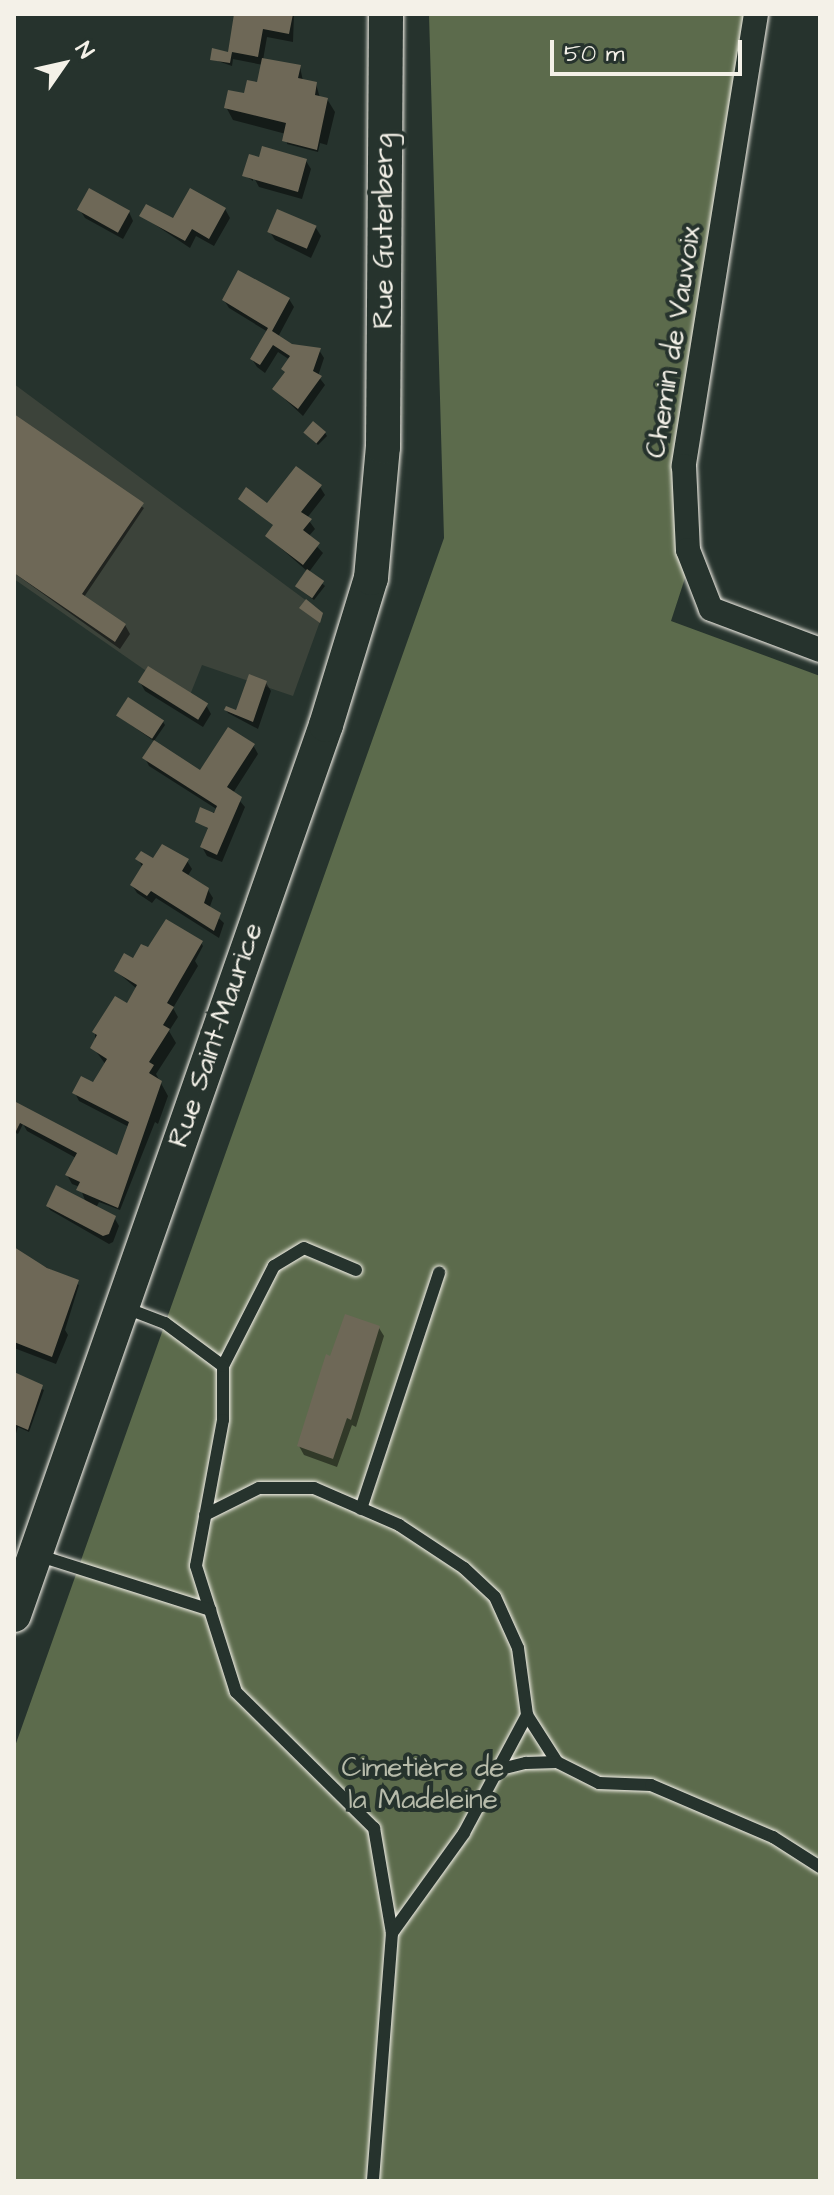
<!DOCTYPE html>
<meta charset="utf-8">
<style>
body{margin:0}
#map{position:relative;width:834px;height:2195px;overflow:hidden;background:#26332d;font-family:"Architects Daughter",sans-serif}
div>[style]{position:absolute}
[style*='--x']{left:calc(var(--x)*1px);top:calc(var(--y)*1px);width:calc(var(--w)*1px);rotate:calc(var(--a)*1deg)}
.built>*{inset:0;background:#3c433a}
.green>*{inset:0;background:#5c6b4c}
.shadow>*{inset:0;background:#0007}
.building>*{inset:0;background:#6e6857;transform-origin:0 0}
.roads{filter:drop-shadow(0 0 2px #f4f1e8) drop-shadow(0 0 2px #f4f1e8)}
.lane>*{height:12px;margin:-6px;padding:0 6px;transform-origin:6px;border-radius:6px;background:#26332d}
.street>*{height:24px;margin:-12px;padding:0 12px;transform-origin:12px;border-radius:12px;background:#26332d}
.secondary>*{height:34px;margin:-17px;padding:0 17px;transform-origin:17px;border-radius:17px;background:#26332d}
span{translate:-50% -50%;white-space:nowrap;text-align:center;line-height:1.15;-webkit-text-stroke:8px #26332d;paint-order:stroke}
.street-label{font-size:28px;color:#f4f1e8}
.park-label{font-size:28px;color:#b7bbaa}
.frame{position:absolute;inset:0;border:16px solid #f4f1e8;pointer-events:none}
.north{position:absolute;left:24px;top:24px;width:80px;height:80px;-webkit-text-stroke:6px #26332d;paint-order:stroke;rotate:56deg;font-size:22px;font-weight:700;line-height:32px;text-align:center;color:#f4f1e8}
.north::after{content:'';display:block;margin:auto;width:28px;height:36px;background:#f4f1e8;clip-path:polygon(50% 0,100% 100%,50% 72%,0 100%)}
.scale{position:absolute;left:550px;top:40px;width:192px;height:36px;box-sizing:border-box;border:4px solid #f4f1e8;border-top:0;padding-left:10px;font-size:24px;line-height:28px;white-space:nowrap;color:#f4f1e8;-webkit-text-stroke:6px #26332d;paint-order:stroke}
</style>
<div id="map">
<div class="built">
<i style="clip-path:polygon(14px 384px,323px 613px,293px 696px,202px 665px,188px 700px,14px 579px)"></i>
</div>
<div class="green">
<i style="clip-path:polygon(429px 14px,744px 14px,678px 450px,686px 575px,671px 621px,820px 676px,820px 2181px,14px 2181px,14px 1749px,444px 538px)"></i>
</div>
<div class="shadow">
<i style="clip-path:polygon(236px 14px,294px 14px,293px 42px,267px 37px,263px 60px,300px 67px,303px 81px,316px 84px,320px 98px,327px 99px,335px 112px,327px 145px,320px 143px,318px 152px,287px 144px,286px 134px,233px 120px,226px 107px,261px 85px,263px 65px,233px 59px,232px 66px,212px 59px,214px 51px,232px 54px)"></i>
<i style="clip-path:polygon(306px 161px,311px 169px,302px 199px,259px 187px,253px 176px,253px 181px,244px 175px)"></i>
<i style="clip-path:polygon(225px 209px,230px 218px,214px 246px,196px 236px,190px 248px,142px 216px,174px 221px)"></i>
<i style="clip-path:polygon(80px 210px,129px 212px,133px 221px,123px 239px,85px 218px)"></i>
<i style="clip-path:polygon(316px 228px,321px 236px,311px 258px,275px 240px,270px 232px)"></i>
<i style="clip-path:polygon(289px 299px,294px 307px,278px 337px,292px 346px,319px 350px,324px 358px,318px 376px,325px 385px,303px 416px,274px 389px,286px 374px,290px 360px,278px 352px,265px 373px,257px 367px,252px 359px,268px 332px,229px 308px,224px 300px)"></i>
<i style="clip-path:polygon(14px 417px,144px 508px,84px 597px,125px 625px,130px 634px,120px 649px,14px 573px)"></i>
<i style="clip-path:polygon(305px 433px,325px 433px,327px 436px,318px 445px)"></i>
<i style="clip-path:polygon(320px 487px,325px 495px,307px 518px,315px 529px,308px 537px,323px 553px,309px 572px,325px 586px,314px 600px,299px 589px,307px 571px,267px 536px,275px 526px,240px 499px,267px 506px)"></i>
<i style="clip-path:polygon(140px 682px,206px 705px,211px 714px,203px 727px,145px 691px)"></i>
<i style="clip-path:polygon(266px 683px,271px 691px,258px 729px,228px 713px,226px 710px,236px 715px)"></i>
<i style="clip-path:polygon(118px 716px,163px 722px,165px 725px,154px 741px)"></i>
<i style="clip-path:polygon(253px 745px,258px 754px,233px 793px,245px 807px,222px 862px,207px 856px,202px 847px,210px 830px,197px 821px,218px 810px,149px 766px,145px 758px,201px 773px)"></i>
<i style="clip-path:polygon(138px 859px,187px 861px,192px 869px,187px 877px,208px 890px,213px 898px,209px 909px,224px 923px,219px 938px,156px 898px,152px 903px,137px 893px,132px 885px,143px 868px)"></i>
<i style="clip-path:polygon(201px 943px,203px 946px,195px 961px,198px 966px,173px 1008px,178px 1017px,169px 1031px,176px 1043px,156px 1074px,168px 1096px,158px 1124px,155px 1122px,120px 1210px,99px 1202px,96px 1208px,114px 1217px,119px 1226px,113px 1242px,109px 1244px,50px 1210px,48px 1206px,86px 1203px,80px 1187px,72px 1184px,67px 1175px,76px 1158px,27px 1131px,23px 1124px,18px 1134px,14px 1132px,14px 1103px,122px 1160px,129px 1127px,79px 1101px,75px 1093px,98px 1087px,106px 1065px,95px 1050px,95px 1032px,127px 1006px,137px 989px,116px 971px,138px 964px,148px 950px)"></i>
<i style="clip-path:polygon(14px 1250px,79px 1285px,65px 1330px,68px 1335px,56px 1364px,14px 1348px)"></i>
<i style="clip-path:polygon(379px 1328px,384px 1336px,356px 1427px,352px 1425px,337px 1467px,304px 1455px,299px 1446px,331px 1359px)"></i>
<i style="clip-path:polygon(14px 1375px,44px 1390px,29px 1432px,18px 1427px,14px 1440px)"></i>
</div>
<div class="building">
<i style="clip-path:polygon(234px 14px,293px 14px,289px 34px,263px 29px,258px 57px,232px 52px,230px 63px,210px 60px,212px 48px,228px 52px)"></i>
<i style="clip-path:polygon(262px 58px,301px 65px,298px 78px,317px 82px,315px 95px,328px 98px,317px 150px,282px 141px,286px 123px,224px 108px,228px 90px,244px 93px,247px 80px,257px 82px)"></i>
<i style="clip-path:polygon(262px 146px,307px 159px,298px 192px,242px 176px,249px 154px,259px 157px)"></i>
<i style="left:89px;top:188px;width:47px;height:25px;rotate:29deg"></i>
<i style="clip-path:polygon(190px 188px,226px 208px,209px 239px,192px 229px,185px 241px,139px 216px,146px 204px,173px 218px)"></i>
<i style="left:277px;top:209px;width:43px;height:25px;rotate:23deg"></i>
<i style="clip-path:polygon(238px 270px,290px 298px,272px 331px,292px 344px,321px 348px,313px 371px,322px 376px,298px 409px,272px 389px,285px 372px,281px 369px,290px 356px,273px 345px,260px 365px,250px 359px,268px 328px,222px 300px)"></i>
<i style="clip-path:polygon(14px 414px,144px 503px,82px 594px,126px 624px,115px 642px,14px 573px)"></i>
<i style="left:313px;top:421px;width:17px;height:15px;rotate:40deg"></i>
<i style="clip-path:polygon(296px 466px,322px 485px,301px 512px,312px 519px,303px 530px,320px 543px,303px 565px,265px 536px,273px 525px,238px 499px,246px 487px,267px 503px)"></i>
<i style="left:307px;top:569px;width:21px;height:21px;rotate:35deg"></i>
<i style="clip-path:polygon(306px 599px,323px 613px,320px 623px,299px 608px)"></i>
<i style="left:148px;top:666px;width:71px;height:19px;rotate:32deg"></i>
<i style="clip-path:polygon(249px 674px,267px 681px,253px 722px,224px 710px,226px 706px,236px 710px)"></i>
<i style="left:128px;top:697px;width:43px;height:22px;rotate:33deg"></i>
<i style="clip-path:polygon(228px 727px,255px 744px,227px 787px,242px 797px,217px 855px,200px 847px,208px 828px,195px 822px,200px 807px,214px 813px,217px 806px,142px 758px,154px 740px,200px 770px)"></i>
<i style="clip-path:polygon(162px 844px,189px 859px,182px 871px,209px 888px,204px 903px,221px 913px,214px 931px,151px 891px,147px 896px,130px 885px,143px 864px,135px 859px,141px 851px,153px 858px)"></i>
<i style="clip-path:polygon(166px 919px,203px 941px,167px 1003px,174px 1007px,163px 1025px,170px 1029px,149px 1062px,154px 1065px,149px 1073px,162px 1081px,118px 1208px,76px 1190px,80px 1182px,65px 1175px,77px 1153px,20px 1123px,14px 1135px,14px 1101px,117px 1155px,129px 1122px,72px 1093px,81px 1076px,93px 1082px,107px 1059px,90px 1048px,97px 1035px,92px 1032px,115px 996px,127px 1003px,137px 985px,114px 971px,124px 953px,133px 958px,141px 944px,148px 947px)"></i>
<i style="clip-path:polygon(56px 1185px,116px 1216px,109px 1234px,103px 1236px,46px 1206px)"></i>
<i style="clip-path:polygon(14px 1247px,47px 1268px,79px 1280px,52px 1357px,14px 1342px)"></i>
<i style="clip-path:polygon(345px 1314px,380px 1326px,351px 1420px,347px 1418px,333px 1459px,297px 1446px,326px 1354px,330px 1356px)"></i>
<i style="clip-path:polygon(14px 1372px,43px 1385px,28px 1430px,14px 1424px)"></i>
</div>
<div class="roads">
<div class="lane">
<i style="--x:356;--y:1270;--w:56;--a:-157.1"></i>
<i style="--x:304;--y:1248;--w:35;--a:149"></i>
<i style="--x:274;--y:1266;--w:112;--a:117"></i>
<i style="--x:223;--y:1366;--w:54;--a:90"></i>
<i style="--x:223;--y:1420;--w:148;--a:100.5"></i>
<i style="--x:196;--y:1566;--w:132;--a:72.4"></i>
<i style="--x:236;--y:1692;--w:194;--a:44.6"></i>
<i style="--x:374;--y:1828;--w:107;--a:80.3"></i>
<i style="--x:392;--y:1933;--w:249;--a:94.4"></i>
<i style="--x:123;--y:1307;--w:45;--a:20.9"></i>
<i style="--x:165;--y:1323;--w:72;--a:36.6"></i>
<i style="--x:361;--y:1509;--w:249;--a:-71.7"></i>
<i style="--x:205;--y:1515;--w:60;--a:-26.6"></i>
<i style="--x:259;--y:1488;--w:55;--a:0"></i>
<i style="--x:314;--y:1488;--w:93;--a:23.5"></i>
<i style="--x:399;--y:1525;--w:78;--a:33.5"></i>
<i style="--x:464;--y:1568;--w:42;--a:43.1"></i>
<i style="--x:495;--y:1597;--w:56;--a:65.7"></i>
<i style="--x:518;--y:1648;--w:68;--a:82.3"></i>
<i style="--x:527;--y:1715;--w:56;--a:57.4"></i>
<i style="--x:557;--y:1762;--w:47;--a:26.6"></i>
<i style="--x:599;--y:1783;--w:52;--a:2.2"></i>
<i style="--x:651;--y:1785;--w:133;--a:23.1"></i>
<i style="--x:773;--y:1837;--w:56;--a:32.6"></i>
<i style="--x:37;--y:1555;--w:182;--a:17.6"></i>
<i style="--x:497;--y:1770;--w:30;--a:-14"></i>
<i style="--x:526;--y:1763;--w:31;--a:-2"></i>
<i style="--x:392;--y:1933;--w:123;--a:-54.2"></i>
<i style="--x:464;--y:1833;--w:134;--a:-61.9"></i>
</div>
<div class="street">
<i style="--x:756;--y:14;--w:458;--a:99.1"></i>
<i style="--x:684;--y:466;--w:84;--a:87.3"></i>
<i style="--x:688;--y:550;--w:63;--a:68.7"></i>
<i style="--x:711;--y:609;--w:116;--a:20.6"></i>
</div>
<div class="secondary">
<i style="--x:14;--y:1615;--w:943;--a:-70.68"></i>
<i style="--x:326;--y:725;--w:154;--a:-73"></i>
<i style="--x:371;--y:578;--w:132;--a:-84.8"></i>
<i style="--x:383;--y:447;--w:433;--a:-89.6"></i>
</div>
</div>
<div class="street-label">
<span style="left:384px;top:231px;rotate:-90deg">Rue Gutenberg</span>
<span style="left:674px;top:342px;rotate:-81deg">Chemin de Vauvoix</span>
<span style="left:216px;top:1035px;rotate:-71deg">Rue Saint-Maurice</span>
</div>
<div class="park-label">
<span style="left:423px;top:1784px">Cimetière de<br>la Madeleine</span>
</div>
<div class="frame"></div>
<div class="north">N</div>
<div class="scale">50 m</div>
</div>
